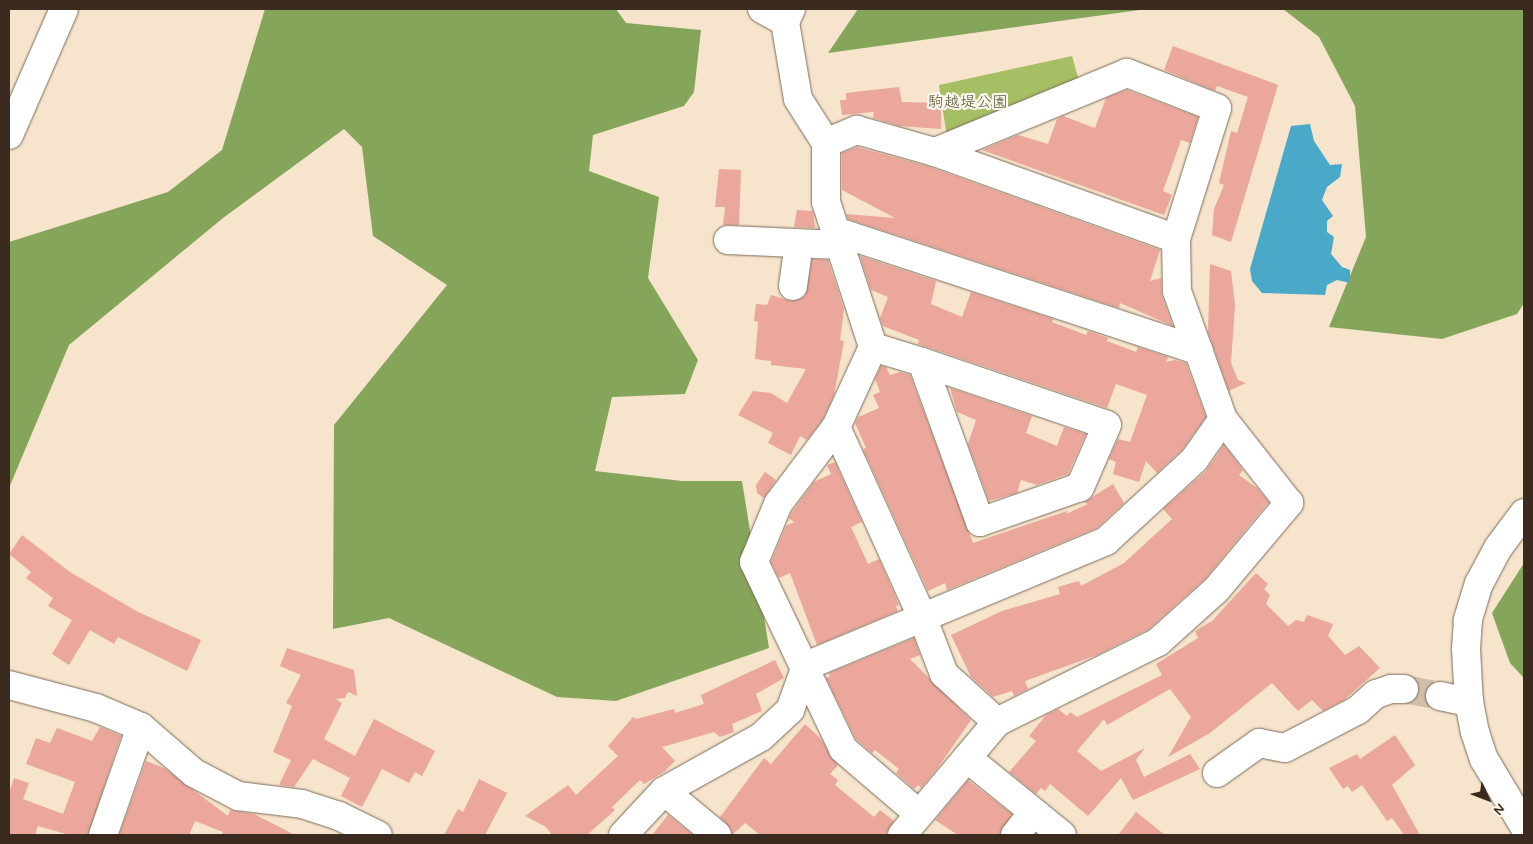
<!DOCTYPE html>
<meta charset="utf-8">
<style>
body{margin:0}
#map{position:relative;width:1533px;height:844px;overflow:hidden;background:#f6e4cc;font-family:Mynerve,"Klee One",sans-serif}
div>[style]{position:absolute}
[style*='--x']{left:calc(var(--x)*1px);top:calc(var(--y)*1px);width:calc(var(--w)*1px);rotate:calc(var(--a)*1deg)}
.green>*{inset:0;background:#a6be64}
.forest>*{inset:0;background:#84a55a}
.water>*{inset:0;background:#4aa9c9}
.building>*{inset:0;background:#eba79c}
.minor-tunnel>*{height:28px;margin-top:-14px;transform-origin:0;background:repeating-linear-gradient(90deg,#d1bfa9 0 28px,transparent 0 42px)}
.roads{filter:drop-shadow(0 0 1px #7c6b5b) drop-shadow(0 0 1px #7c6b5b)}
.minor>*{height:28px;margin:-14px;padding:0 14px;transform-origin:14px;border-radius:14px;background:#fff}
span{translate:-50% -50%;white-space:nowrap;text-align:center;line-height:1.15;-webkit-text-stroke:4.5px #fbf7ec;paint-order:stroke}
.park-label{font-size:16px;color:#5b5633}
.frame{position:absolute;inset:0;border:10px solid #3b2a1e;pointer-events:none}
.north{position:absolute;left:1463px;top:774px;width:50px;height:50px;-webkit-text-stroke:4px #fbf7ec;paint-order:stroke;rotate:133deg;font-size:14px;font-weight:700;line-height:20px;text-align:center;color:#3b2a1e}
.north::after{content:'';display:block;margin:auto;width:18px;height:22px;background:#3b2a1e;clip-path:polygon(50% 0,100% 100%,50% 72%,0 100%)}
</style>
<div id="map">
<div class="green">
<i style="clip-path:polygon(1072px 56px,1080px 84px,947px 137px,939px 85px)"></i>
</div>
<div class="forest">
<i style="clip-path:polygon(265px 9px,616px 9px,626px 23px,701px 30px,694px 92px,684px 106px,593px 135px,589px 171px,659px 197px,648px 278px,698px 360px,685px 394px,612px 397px,595px 471px,682px 481px,742px 481px,769px 648px,616px 701px,557px 697px,389px 618px,333px 629px,334px 425px,447px 285px,373px 236px,362px 147px,344px 129px,223px 218px,69px 345px,9px 488px,9px 242px,168px 192px,222px 150px)"></i>
<i style="clip-path:polygon(858px 9px,1147px 9px,828px 53px)"></i>
<i style="clip-path:polygon(1283px 9px,1524px 9px,1524px 303px,1517px 314px,1442px 339px,1329px 327px,1366px 237px,1355px 106px,1319px 37px)"></i>
<i style="clip-path:polygon(1524px 563px,1524px 678px,1510px 663px,1492px 613px)"></i>
</div>
<div class="water">
<i style="clip-path:polygon(1310px 124px,1314px 141px,1330px 165px,1342px 164px,1340px 177px,1327px 187px,1322px 200px,1333px 216px,1327px 221px,1327px 232px,1334px 237px,1331px 254px,1342px 267px,1350px 270px,1350px 283px,1337px 280px,1327px 285px,1325px 295px,1262px 293px,1252px 281px,1250px 269px,1291px 126px)"></i>
</div>
<div class="building">
<i style="clip-path:polygon(1173px 46px,1278px 85px,1231px 242px,1212px 235px,1214px 209px,1224px 185px,1219px 183px,1231px 131px,1237px 133px,1248px 97px,1217px 86px,1215px 91px,1164px 70px)"></i>
<i style="clip-path:polygon(899px 87px,902px 102px,941px 103px,941px 129px,899px 126px,873px 118px,874px 112px,842px 115px,840px 100px,846px 100px,846px 93px)"></i>
<i style="clip-path:polygon(1127px 90px,1198px 117px,1190px 143px,1181px 140px,1163px 191px,1172px 195px,1164px 215px,982px 150px,1018px 135px,1048px 144px,1057px 119px,1063px 116px,1095px 128px,1106px 98px)"></i>
<i style="clip-path:polygon(857px 147px,927px 166px,1160px 250px,1150px 281px,1161px 278px,1162px 296px,1173px 326px,1120px 303px,1119px 308px,848px 219px,846px 214px,895px 218px,842px 190px,842px 153px)"></i>
<i style="clip-path:polygon(719px 169px,741px 170px,739px 225px,723px 225px,725px 207px,715px 207px)"></i>
<i style="clip-path:polygon(797px 210px,813px 211px,815px 228px,794px 227px)"></i>
<i style="clip-path:polygon(860px 256px,936px 281px,931px 304px,962px 317px,971px 292px,1053px 319px,1052px 322px,1086px 335px,1088px 331px,1108px 338px,1107px 341px,1136px 352px,1138px 347px,1168px 357px,1166px 362px,1175px 360px,1186px 363px,1206px 417px,1182px 450px,1157px 473px,1146px 461px,1139px 482px,1113px 474px,1116px 462px,1109px 459px,1118px 439px,1130px 442px,1147px 395px,1116px 384px,1107px 408px,918px 344px,919px 340px,883px 326px,880px 318px,888px 297px,871px 290px)"></i>
<i style="clip-path:polygon(812px 259px,828px 260px,844px 309px,840px 340px,844px 341px,834px 395px,823px 419px,807px 440px,800px 436px,791px 455px,768px 443px,773px 433px,738px 415px,753px 391px,771px 393px,787px 403px,806px 369px,771px 365px,771px 361px,755px 359px,758px 322px,754px 321px,756px 304px,767px 305px,771px 295px,791px 301px,805px 296px)"></i>
<i style="clip-path:polygon(1210px 264px,1231px 271px,1235px 305px,1231px 363px,1238px 380px,1246px 383px,1229px 391px,1208px 332px)"></i>
<i style="clip-path:polygon(881px 366px,886px 367px,890px 375px,900px 372px,910px 375px,973px 543px,1067px 511px,1066px 514px,1088px 504px,1084px 502px,1113px 484px,1124px 503px,1097px 528px,947px 590px,945px 583px,928px 591px,863px 449px,866px 448px,855px 423px,858px 417px,879px 408px,873px 395px,880px 392px,875px 379px)"></i>
<i style="clip-path:polygon(950px 388px,1032px 416px,1026px 433px,1057px 446px,1064px 427px,1086px 434px,1068px 474px,1037px 485px,1021px 480px,1017px 493px,989px 501px,968px 444px,976px 420px,957px 412px)"></i>
<i style="clip-path:polygon(1224px 445px,1243px 470px,1239px 475px,1257px 488px,1269px 502px,1205px 579px,1149px 629px,1097px 655px,1025px 681px,1028px 689px,1014px 696px,1012px 691px,993px 697px,971px 677px,951px 635px,1002px 611px,1060px 594px,1058px 587px,1079px 581px,1081px 586px,1124px 563px,1172px 519px,1163px 509px,1205px 472px)"></i>
<i style="clip-path:polygon(835px 462px,862px 522px,851px 527px,868px 564px,879px 559px,899px 605px,896px 606px,898px 611px,817px 645px,790px 573px,779px 578px,771px 562px,786px 526px,794px 522px,789px 518px,792px 512px,814px 482px,831px 474px,827px 465px)"></i>
<i style="clip-path:polygon(765px 472px,776px 480px,764px 498px,757px 493px,756px 485px)"></i>
<i style="clip-path:polygon(22px 535px,70px 572px,138px 612px,201px 640px,187px 671px,118px 637px,114px 644px,90px 630px,69px 665px,52px 654px,72px 620px,48px 606px,53px 598px,26px 578px,31px 572px,9px 554px)"></i>
<i style="clip-path:polygon(1256px 573px,1268px 584px,1264px 589px,1270px 595px,1266px 604px,1288px 626px,1296px 620px,1304px 622px,1307px 615px,1333px 624px,1328px 636px,1345px 655px,1359px 646px,1380px 668px,1344px 700px,1323px 711px,1312px 700px,1298px 711px,1272px 683px,1210px 733px,1168px 757px,1191px 717px,1170px 689px,1107px 725px,1104px 719px,1077px 751px,1101px 771px,1145px 748px,1136px 760px,1144px 777px,1190px 754px,1200px 769px,1133px 800px,1121px 778px,1088px 816px,1050px 784px,1045px 791px,1041px 788px,1036px 794px,1009px 772px,1036px 741px,1029px 736px,1046px 715px,1058px 709px,1067px 716px,1070px 712px,1077px 717px,1162px 675px,1156px 664px,1198px 638px,1195px 631px,1212px 621px)"></i>
<i style="clip-path:polygon(914px 638px,920px 655px,910px 659px,971px 720px,937px 769px,921px 788px,918px 785px,914px 789px,896px 773px,899px 769px,875px 750px,872px 753px,856px 739px,826px 678px,830px 676px,829px 673px)"></i>
<i style="clip-path:polygon(287px 648px,354px 670px,357px 696px,348px 692px,345px 698px,336px 699px,342px 703px,324px 739px,355px 756px,374px 719px,435px 751px,422px 776px,415px 772px,409px 783px,382px 769px,362px 807px,341px 796px,350px 778px,313px 759px,294px 787px,279px 785px,291px 760px,273px 752px,292px 706px,286px 703px,301px 675px,280px 666px)"></i>
<i style="clip-path:polygon(775px 660px,784px 678px,756px 694px,762px 711px,732px 724px,734px 732px,720px 737px,714px 732px,662px 747px,675px 761px,664px 772px,644px 784px,640px 780px,612px 807px,615px 810px,587px 835px,552px 835px,546px 827px,525px 816px,568px 785px,576px 795px,618px 756px,608px 746px,633px 717px,636px 719px,674px 709px,675px 713px,704px 704px,701px 695px)"></i>
<i style="clip-path:polygon(805px 724px,820px 738px,838px 765px,830px 774px,838px 780px,835px 785px,874px 817px,880px 810px,894px 821px,885px 835px,760px 835px,745px 823px,732px 835px,731px 829px,720px 817px,764px 758px,771px 764px)"></i>
<i style="clip-path:polygon(100px 727px,121px 736px,88px 835px,69px 835px,38px 826px,35px 835px,9px 835px,9px 793px,14px 778px,29px 783px,23px 799px,63px 814px,75px 782px,26px 764px,36px 738px,50px 743px,57px 728px,92px 741px)"></i>
<i style="clip-path:polygon(1395px 735px,1415px 765px,1392px 785px,1420px 835px,1404px 835px,1392px 818px,1387px 821px,1362px 785px,1352px 792px,1348px 786px,1343px 789px,1329px 768px,1357px 754px,1360px 759px)"></i>
<i style="clip-path:polygon(146px 761px,164px 768px,228px 816px,230px 810px,254px 814px,295px 835px,221px 835px,223px 832px,195px 821px,189px 835px,119px 835px)"></i>
<i style="clip-path:polygon(479px 779px,507px 793px,485px 835px,444px 835px,458px 809px,463px 812px)"></i>
<i style="clip-path:polygon(968px 780px,1012px 814px,1000px 835px,958px 835px,935px 820px)"></i>
<i style="clip-path:polygon(1136px 812px,1165px 835px,1118px 835px)"></i>
<i style="clip-path:polygon(668px 815px,693px 835px,652px 835px)"></i>
</div>
<div class="minor-tunnel">
<i style="--x:1404;--y:689;--w:37;--a:11"></i>
</div>
<div class="roads">
<div class="minor">
<i style="--x:762;--y:9;--w:26;--a:29"></i>
<i style="--x:791;--y:9;--w:14;--a:115"></i>
<i style="--x:785;--y:22;--w:78;--a:80.4"></i>
<i style="--x:798;--y:99;--w:52;--a:57.5"></i>
<i style="--x:826;--y:143;--w:59;--a:90"></i>
<i style="--x:826;--y:202;--w:152;--a:72"></i>
<i style="--x:873;--y:347;--w:88;--a:114.8"></i>
<i style="--x:836;--y:427;--w:96;--a:127"></i>
<i style="--x:778;--y:504;--w:63;--a:112.5"></i>
<i style="--x:754;--y:562;--w:207;--a:64.5"></i>
<i style="--x:843;--y:749;--w:100;--a:40.5"></i>
<i style="--x:9;--y:135;--w:137;--a:-66.4"></i>
<i style="--x:826;--y:143;--w:34;--a:-23"></i>
<i style="--x:857;--y:130;--w:81;--a:15.8"></i>
<i style="--x:935;--y:152;--w:256;--a:19.8"></i>
<i style="--x:835;--y:231;--w:383;--a:18.2"></i>
<i style="--x:728;--y:240;--w:112;--a:2.6"></i>
<i style="--x:793;--y:286;--w:43;--a:-82.1"></i>
<i style="--x:873;--y:347;--w:51;--a:17"></i>
<i style="--x:922;--y:362;--w:195;--a:18.8"></i>
<i style="--x:1107;--y:425;--w:68;--a:113.5"></i>
<i style="--x:1080;--y:487;--w:106;--a:160.7"></i>
<i style="--x:980;--y:522;--w:170;--a:-109.9"></i>
<i style="--x:836;--y:427;--w:211;--a:65.6"></i>
<i style="--x:923;--y:619;--w:59;--a:69.1"></i>
<i style="--x:944;--y:674;--w:72;--a:42.2"></i>
<i style="--x:1524;--y:513;--w:44;--a:126.6"></i>
<i style="--x:1498;--y:548;--w:40;--a:118"></i>
<i style="--x:1479;--y:583;--w:39;--a:107"></i>
<i style="--x:1468;--y:620;--w:29;--a:94"></i>
<i style="--x:1466;--y:649;--w:53;--a:86.8"></i>
<i style="--x:1469;--y:702;--w:31;--a:79"></i>
<i style="--x:1475;--y:732;--w:28;--a:72"></i>
<i style="--x:1484;--y:759;--w:78;--a:59.2"></i>
<i style="--x:9;--y:685;--w:90;--a:14.8"></i>
<i style="--x:96;--y:708;--w:49;--a:22.9"></i>
<i style="--x:141;--y:727;--w:70;--a:41"></i>
<i style="--x:194;--y:773;--w:50;--a:27.6"></i>
<i style="--x:238;--y:796;--w:64;--a:7.1"></i>
<i style="--x:302;--y:804;--w:39;--a:18"></i>
<i style="--x:339;--y:816;--w:43;--a:26"></i>
<i style="--x:1440;--y:696;--w:30;--a:12"></i>
<i style="--x:967;--y:758;--w:122;--a:39"></i>
<i style="--x:1217;--y:773;--w:52;--a:-35.5"></i>
<i style="--x:1259;--y:743;--w:26;--a:11"></i>
<i style="--x:1285;--y:748;--w:82;--a:-27.5"></i>
<i style="--x:1358;--y:710;--w:24;--a:-42"></i>
<i style="--x:1376;--y:694;--w:16;--a:-18"></i>
<i style="--x:1391;--y:689;--w:13;--a:0"></i>
<i style="--x:664;--y:791;--w:69;--a:39.7"></i>
<i style="--x:103;--y:835;--w:114;--a:-70.6"></i>
<i style="--x:623;--y:835;--w:60;--a:-47"></i>
<i style="--x:664;--y:791;--w:111;--a:-29.1"></i>
<i style="--x:761;--y:737;--w:40;--a:-43"></i>
<i style="--x:790;--y:710;--w:47;--a:-70"></i>
<i style="--x:806;--y:666;--w:325;--a:-22.6"></i>
<i style="--x:1106;--y:541;--w:120;--a:-42.6"></i>
<i style="--x:1194;--y:460;--w:50;--a:-54.7"></i>
<i style="--x:902;--y:835;--w:148;--a:-49.9"></i>
<i style="--x:997;--y:722;--w:180;--a:-26.4"></i>
<i style="--x:1158;--y:642;--w:78;--a:-41.9"></i>
<i style="--x:1216;--y:590;--w:114;--a:-50"></i>
<i style="--x:1289;--y:503;--w:107;--a:-128.2"></i>
<i style="--x:1223;--y:419;--w:136;--a:-109.8"></i>
<i style="--x:1177;--y:291;--w:52;--a:-91.1"></i>
<i style="--x:1176;--y:239;--w:137;--a:-72.6"></i>
<i style="--x:1217;--y:108;--w:97;--a:-158.7"></i>
<i style="--x:1127;--y:73;--w:208;--a:157.6"></i>
<i style="--x:1015;--y:835;--w:27;--a:-51"></i>
</div>
</div>
<div class="park-label">
<span style="left:968px;top:103px">駒越堤公園</span>
</div>
<div class="frame"></div>
<div class="north">N</div>
</div>
